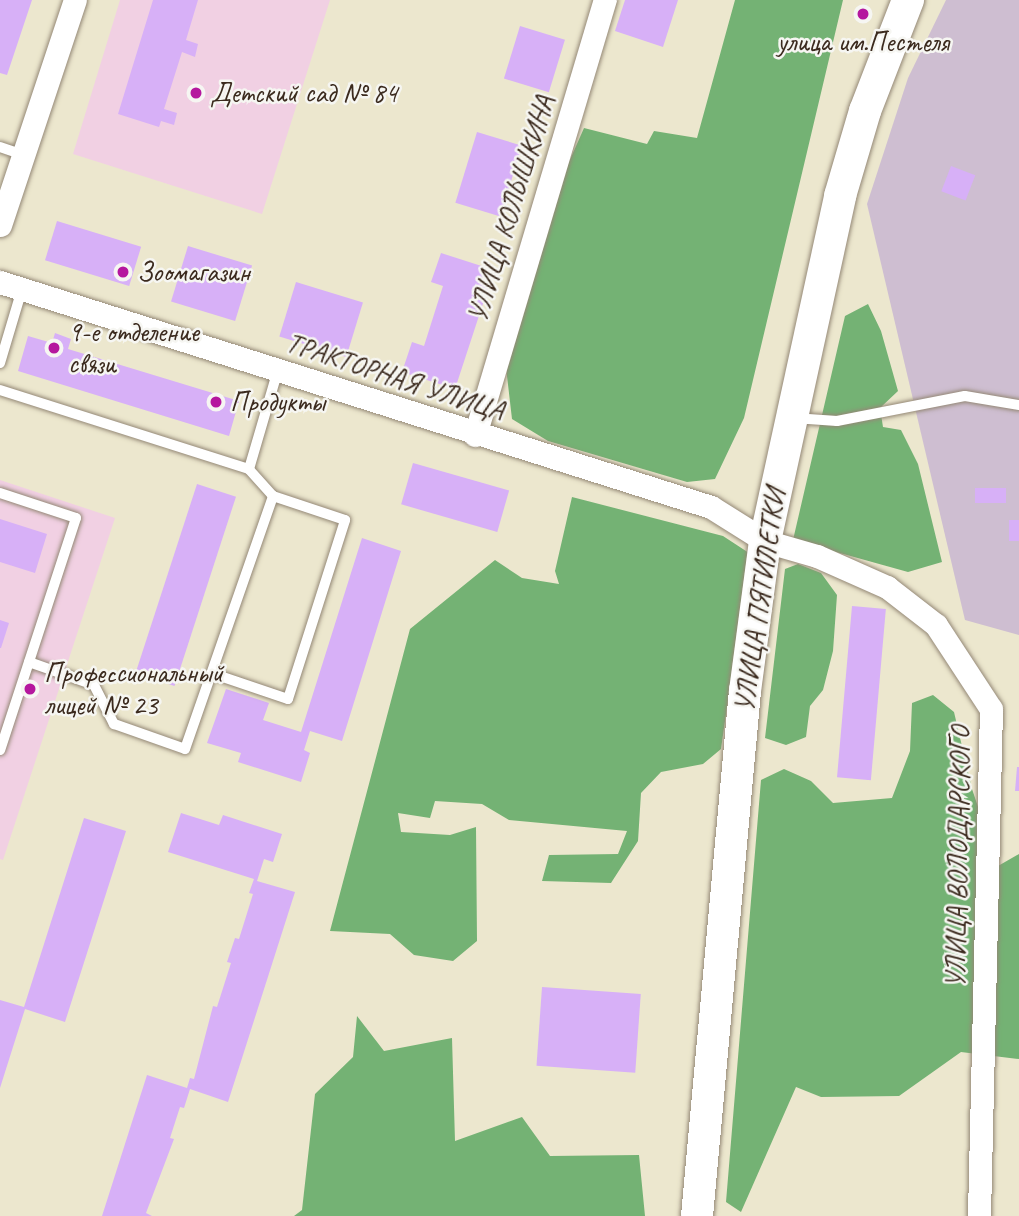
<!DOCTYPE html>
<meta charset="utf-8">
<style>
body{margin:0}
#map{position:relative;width:1019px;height:1216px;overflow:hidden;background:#ece7ce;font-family:Caveat,sans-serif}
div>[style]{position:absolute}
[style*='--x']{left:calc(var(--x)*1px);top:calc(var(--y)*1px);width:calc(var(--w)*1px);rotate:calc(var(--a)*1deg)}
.built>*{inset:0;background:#f1d0e3}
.industrial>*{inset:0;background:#cebed1}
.forest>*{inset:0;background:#74b274}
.building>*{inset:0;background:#d7b0f7;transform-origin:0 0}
.roads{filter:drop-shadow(0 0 2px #948876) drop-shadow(0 0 2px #948876)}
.lane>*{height:10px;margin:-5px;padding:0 5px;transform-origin:5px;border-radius:5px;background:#fff}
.street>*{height:23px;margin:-11.5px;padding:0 11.5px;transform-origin:11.5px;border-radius:11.5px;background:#fff}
.secondary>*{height:32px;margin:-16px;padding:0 16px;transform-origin:16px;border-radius:16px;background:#fff}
.dots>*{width:19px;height:19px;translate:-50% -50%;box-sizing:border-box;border:4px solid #f6f6f2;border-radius:50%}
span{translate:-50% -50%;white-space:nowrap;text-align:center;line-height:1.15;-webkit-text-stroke:5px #f6f6f2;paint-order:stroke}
.poi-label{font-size:28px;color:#3b2a1e}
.left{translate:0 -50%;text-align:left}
.street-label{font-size:28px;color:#3b2a1e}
</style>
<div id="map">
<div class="built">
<i style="clip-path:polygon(120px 0,330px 0,262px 214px,73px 154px)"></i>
<i style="clip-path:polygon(0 480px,115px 518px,3px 860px,0 859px)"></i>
</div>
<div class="industrial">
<i style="clip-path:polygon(946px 0,1019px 0,1019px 635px,965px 620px,867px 204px,908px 78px)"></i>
</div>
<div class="forest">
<i style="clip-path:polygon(735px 0,843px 0,744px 418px,715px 479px,687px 482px,548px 441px,512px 419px,505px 359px,561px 180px,584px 128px,647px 144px,654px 131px,697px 138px)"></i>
<i style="clip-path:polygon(868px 304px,881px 331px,898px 391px,880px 408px,883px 427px,901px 430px,918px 464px,942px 562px,908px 572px,793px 540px,845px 316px)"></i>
<i style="clip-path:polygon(572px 497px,723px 536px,749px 553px,721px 749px,703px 764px,661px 772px,641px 793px,638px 841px,611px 883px,542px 881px,549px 855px,618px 854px,627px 831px,509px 820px,482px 804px,435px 801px,430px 818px,398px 813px,401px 832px,450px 835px,476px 827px,477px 941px,453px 961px,414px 955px,390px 934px,330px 931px,410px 629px,495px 560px,522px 578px,559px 584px,555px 571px)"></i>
<i style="clip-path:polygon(798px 564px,821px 573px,837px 595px,833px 651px,823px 690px,810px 706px,806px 737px,786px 745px,765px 738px,785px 569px)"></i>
<i style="clip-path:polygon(933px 695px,954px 712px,972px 789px,998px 866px,1019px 854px,1019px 1059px,961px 1052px,899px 1096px,821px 1097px,796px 1087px,741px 1212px,726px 1202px,761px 780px,784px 769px,811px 781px,833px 803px,892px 798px,910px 751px,912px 703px)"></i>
<i style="clip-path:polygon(357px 1016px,384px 1051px,452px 1038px,455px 1141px,522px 1117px,550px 1156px,639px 1155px,645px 1216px,294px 1216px,302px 1210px,315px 1094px,353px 1057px)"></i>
</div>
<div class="building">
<i style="clip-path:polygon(0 0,32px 0,7px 75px,0 73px)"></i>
<i style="clip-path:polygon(153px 0,198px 0,186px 40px,198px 44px,195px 57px,182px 52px,164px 109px,177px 113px,174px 125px,161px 121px,159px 127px,118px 114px)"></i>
<i style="clip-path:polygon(625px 0,678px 0,663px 47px,615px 31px)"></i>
<i style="left:520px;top:26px;width:47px;height:55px;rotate:17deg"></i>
<i style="left:477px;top:132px;width:47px;height:74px;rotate:17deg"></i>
<i style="left:951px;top:166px;width:26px;height:27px;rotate:21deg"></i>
<i style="left:57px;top:221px;width:88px;height:41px;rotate:17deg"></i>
<i style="left:188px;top:246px;width:67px;height:58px;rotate:17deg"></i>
<i style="clip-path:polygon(441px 253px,494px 270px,455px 389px,402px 372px,412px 342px,424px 346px,443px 286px,431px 282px)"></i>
<i style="left:296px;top:282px;width:70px;height:57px;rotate:17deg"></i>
<i style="clip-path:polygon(55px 333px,71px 339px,68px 349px,239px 401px,229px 436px,18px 371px,28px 336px,52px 343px)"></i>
<i style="left:413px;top:463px;width:100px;height:43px;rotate:16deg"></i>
<i style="left:197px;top:484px;width:41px;height:199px;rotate:18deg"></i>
<i style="left:975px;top:488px;width:31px;height:15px"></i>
<i style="clip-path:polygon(0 519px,47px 534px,35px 573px,0 562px)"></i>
<i style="left:1009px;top:520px;width:10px;height:21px"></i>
<i style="clip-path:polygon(362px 538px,401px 551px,342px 741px,310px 731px,304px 750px,310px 753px,301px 782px,238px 762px,241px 753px,207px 743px,226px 689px,269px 703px,263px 720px,301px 732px)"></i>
<i style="left:852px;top:606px;width:34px;height:172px;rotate:5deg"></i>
<i style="clip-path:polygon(0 620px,9px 623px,1px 648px,0 648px)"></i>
<i style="clip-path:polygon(1017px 767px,1019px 767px,1019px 791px,1015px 791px)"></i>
<i style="clip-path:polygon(181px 813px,219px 825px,223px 815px,282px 834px,273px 862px,264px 859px,257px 881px,295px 892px,228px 1102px,190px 1089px,184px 1108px,180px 1107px,170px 1138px,174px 1139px,146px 1213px,152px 1216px,102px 1216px,147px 1075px,187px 1088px,190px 1078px,194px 1079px,213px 1006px,217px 1007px,231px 963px,227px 962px,235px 938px,239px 939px,253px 894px,249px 893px,254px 879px,168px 852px)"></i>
<i style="clip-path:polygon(84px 818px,126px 831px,65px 1022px,25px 1009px,0 1088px,0 1000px,24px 1007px)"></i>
<i style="left:542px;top:987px;width:99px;height:79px;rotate:4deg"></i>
</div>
<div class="roads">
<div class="lane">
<i style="--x:0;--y:147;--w:24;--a:19"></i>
<i style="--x:0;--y:363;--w:77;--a:-73.4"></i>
<i style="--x:0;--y:390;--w:261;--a:17.6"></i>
<i style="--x:794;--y:418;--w:43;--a:4"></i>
<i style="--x:837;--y:421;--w:130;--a:-11.1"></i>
<i style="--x:965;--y:396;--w:55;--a:9.5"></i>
<i style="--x:0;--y:493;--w:80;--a:18.2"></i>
<i style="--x:76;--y:518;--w:244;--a:108.1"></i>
<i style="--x:29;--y:662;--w:69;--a:19.5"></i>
<i style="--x:94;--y:685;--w:44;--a:62.9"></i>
<i style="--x:114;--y:724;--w:75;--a:19.4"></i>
<i style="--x:185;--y:749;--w:268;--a:-70.8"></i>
<i style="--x:273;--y:496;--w:36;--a:-132"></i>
<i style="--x:249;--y:469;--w:103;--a:-73.7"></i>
<i style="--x:214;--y:674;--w:78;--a:18.7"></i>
<i style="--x:288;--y:699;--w:188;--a:-72.3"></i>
<i style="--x:345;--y:520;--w:76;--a:-161.6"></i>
</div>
<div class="street">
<i style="--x:0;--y:225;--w:237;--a:-71.6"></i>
<i style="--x:0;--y:282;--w:746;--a:17.56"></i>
<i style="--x:711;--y:507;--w:64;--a:32.2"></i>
<i style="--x:765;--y:541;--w:54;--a:16.1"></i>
<i style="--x:817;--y:556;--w:77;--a:23.9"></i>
<i style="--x:887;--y:587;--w:62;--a:37.8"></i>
<i style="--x:936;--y:625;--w:100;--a:56.8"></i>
<i style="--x:991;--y:709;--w:507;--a:91.36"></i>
<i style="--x:475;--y:435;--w:454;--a:-73.4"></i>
</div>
<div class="secondary">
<i style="--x:697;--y:1216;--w:527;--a:-84.78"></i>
<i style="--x:745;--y:691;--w:151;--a:-82.4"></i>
<i style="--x:765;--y:541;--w:353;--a:-77.7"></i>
<i style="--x:840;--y:196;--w:89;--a:-73.6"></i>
<i style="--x:865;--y:111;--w:119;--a:-68.8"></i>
</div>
</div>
<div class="dots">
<i style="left:863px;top:14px;background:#b5179e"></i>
<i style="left:196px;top:93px;background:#b5179e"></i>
<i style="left:123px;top:272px;background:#b5179e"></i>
<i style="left:54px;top:348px;background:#b5179e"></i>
<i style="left:216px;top:402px;background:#b5179e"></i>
<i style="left:30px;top:689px;background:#b5179e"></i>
</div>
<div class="poi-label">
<span style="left:863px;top:42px">улица им.Пестеля</span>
<span class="left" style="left:210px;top:93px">Детский сад № 84</span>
<span class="left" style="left:137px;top:272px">Зоомагазин</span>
<span class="left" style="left:68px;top:348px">9-е отделение<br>связи</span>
<span class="left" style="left:230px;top:402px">Продукты</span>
<span class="left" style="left:44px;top:689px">Профессиональный<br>лицей № 23</span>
</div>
<div class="street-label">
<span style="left:511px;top:209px;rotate:-73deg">УЛИЦА КОЛЫШКИНА</span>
<span style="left:395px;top:377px;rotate:18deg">ТРАКТОРНАЯ УЛИЦА</span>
<span style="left:760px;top:600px;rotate:-82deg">УЛИЦА ПЯТИЛЕТКИ</span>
<span style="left:958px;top:857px;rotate:-89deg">УЛИЦА ВОЛОДАРСКОГО</span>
</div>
</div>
